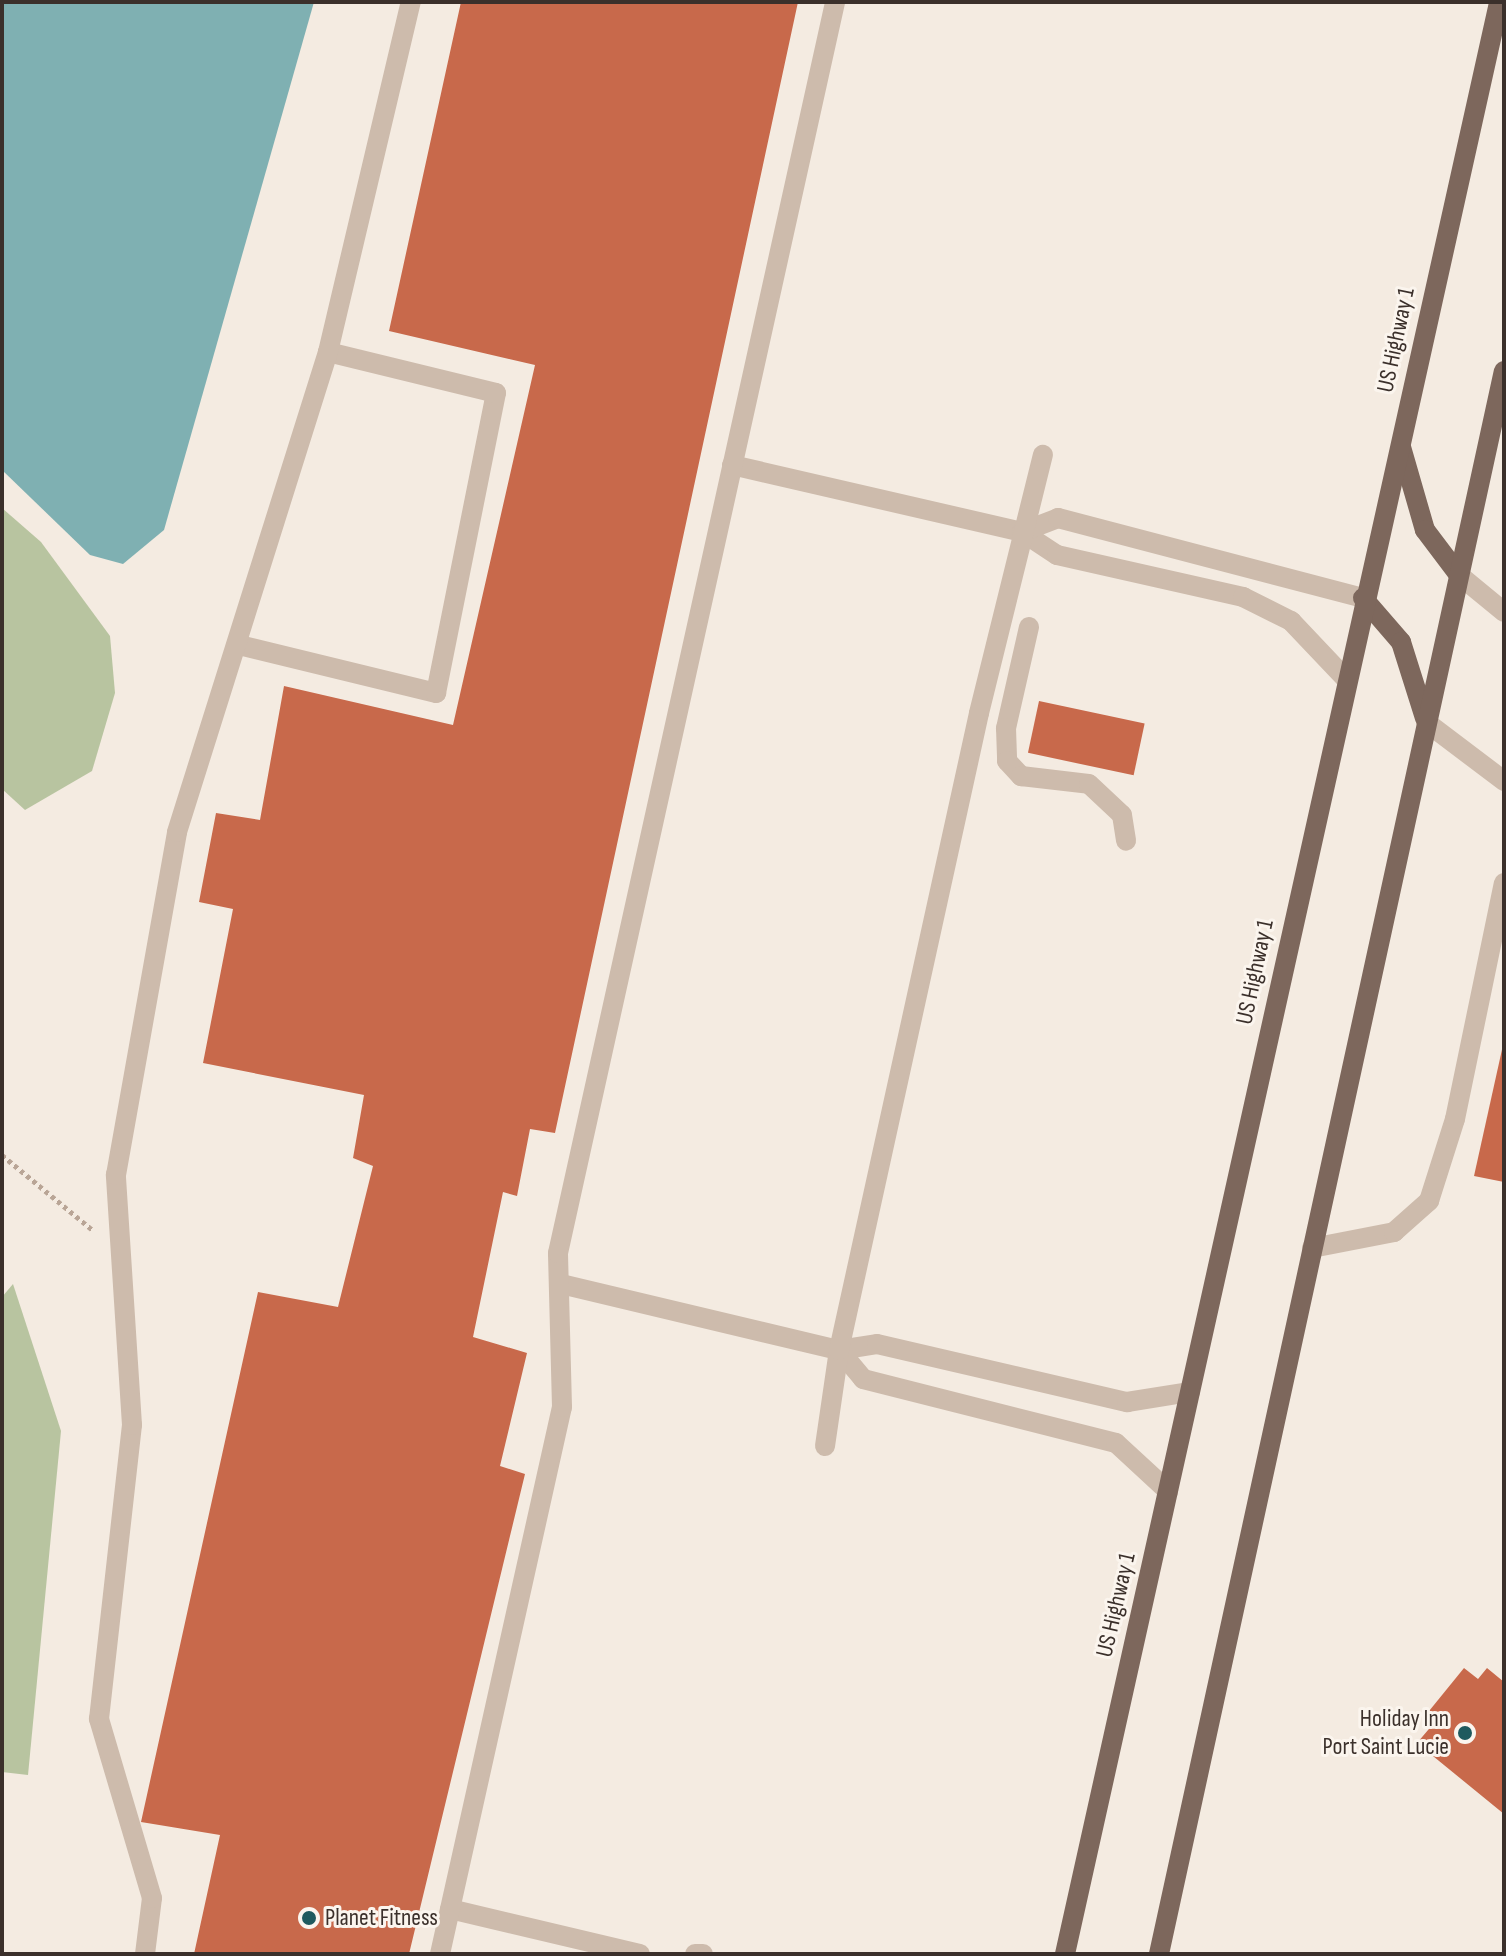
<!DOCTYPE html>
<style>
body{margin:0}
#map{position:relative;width:1506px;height:1956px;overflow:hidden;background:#f4ebe1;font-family:"Sofia Sans Condensed",sans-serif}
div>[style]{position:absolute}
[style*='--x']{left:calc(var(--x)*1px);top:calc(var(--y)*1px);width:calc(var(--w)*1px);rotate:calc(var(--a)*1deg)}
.green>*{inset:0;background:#b8c4a0}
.water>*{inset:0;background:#7fb0b2}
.building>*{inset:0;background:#c8694b;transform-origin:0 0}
.path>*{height:5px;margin-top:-2.5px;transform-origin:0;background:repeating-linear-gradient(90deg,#b9a596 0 4px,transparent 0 8px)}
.minor>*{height:20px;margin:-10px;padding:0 10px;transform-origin:10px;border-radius:10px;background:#cdbbac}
.major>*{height:20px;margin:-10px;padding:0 10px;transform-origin:10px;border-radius:10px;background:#7d675c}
.dots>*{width:22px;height:22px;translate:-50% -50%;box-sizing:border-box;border:4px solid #fbf5ee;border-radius:50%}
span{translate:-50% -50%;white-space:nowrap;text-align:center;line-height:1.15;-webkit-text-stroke:6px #fbf5ee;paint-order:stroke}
.street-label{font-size:24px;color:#3b302b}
.poi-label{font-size:24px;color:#3b302b}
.right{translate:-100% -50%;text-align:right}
.left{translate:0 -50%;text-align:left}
.frame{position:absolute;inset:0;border:4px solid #3b302b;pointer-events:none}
</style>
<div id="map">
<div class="green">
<i style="clip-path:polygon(2px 508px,41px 542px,110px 636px,115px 693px,92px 771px,25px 810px,2px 789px)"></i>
<i style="clip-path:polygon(13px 1284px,61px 1431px,28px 1775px,2px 1772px,2px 1297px)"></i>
</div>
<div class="water">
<i style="clip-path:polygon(2px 2px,314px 2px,164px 530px,123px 564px,90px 555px,2px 470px)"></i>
</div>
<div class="building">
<i style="clip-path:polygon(461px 2px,798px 2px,555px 1133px,530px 1129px,517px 1196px,503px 1192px,473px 1337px,527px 1353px,500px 1466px,525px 1474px,409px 1954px,194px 1954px,220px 1835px,141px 1822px,258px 1292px,338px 1307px,373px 1166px,353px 1158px,364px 1095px,203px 1063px,233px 909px,199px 902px,216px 813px,260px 820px,284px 686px,453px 725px,535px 365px,389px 331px)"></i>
<i style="left:1039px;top:701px;width:108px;height:53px;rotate:12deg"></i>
<i style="clip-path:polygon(1503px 1045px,1504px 1045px,1504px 1182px,1474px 1176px)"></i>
<i style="clip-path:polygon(1464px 1668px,1478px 1679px,1487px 1668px,1504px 1682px,1504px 1814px,1417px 1743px,1434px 1723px,1425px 1716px)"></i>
</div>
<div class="path">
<i style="--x:2;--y:1155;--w:119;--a:39.6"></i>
</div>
<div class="minor">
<i style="--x:732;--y:465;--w:298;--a:13"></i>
<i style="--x:1022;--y:532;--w:42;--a:33.3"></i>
<i style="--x:1057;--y:555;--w:191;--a:12.7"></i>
<i style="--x:1243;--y:597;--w:54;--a:26.6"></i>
<i style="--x:1291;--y:621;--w:79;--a:46.5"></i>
<i style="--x:1022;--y:532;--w:39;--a:-21"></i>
<i style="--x:1058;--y:518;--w:315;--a:14.7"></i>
<i style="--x:1459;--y:575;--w:58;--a:39.4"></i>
<i style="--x:1029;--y:627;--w:104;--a:102.8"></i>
<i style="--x:1006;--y:728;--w:33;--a:88"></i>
<i style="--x:1007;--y:761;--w:21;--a:47"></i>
<i style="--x:1021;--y:776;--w:68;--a:6.7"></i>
<i style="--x:1089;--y:784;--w:45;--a:43.2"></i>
<i style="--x:1122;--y:815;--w:26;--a:81"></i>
<i style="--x:239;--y:645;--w:203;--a:13.7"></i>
<i style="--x:436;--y:693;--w:306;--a:-78.7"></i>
<i style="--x:496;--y:393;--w:173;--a:-166.3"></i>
<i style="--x:1426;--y:722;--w:98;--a:37.1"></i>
<i style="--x:1312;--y:1248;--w:84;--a:-11"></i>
<i style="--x:1394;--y:1232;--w:47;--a:-41.5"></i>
<i style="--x:1429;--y:1201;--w:86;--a:-72.4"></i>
<i style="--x:1455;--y:1119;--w:241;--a:-78.3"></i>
<i style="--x:561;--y:1284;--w:286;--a:13.4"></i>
<i style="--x:839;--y:1350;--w:38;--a:-9"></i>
<i style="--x:877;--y:1344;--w:257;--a:13.1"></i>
<i style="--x:1127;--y:1402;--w:64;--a:-9"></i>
<i style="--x:839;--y:1350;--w:38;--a:50"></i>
<i style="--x:863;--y:1379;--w:261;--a:14.2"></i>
<i style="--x:1116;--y:1443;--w:71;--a:42.7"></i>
<i style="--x:825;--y:1446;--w:97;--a:-81.7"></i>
<i style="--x:839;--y:1350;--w:652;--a:-77.6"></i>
<i style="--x:979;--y:713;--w:266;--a:-76.1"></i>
<i style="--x:450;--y:1909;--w:195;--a:13.3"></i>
<i style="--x:145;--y:1954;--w:56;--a:-82.9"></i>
<i style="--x:152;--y:1898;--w:187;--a:-106.5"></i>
<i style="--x:99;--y:1719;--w:296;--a:-83.6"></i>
<i style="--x:132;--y:1425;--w:251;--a:-93.7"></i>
<i style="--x:116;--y:1175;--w:348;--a:-79.9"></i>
<i style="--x:177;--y:832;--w:503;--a:-72.54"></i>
<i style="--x:328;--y:352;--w:360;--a:-76.7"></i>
<i style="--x:440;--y:1954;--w:560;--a:-77.43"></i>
<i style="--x:562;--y:1407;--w:154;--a:-91.5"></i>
<i style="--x:558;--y:1253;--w:1281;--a:-77.51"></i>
<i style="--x:695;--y:1954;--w:8;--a:0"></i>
</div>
<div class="major">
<i style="--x:1401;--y:447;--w:86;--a:73.9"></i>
<i style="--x:1425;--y:530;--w:56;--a:52.9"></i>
<i style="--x:1363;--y:598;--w:58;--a:49.2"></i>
<i style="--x:1401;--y:642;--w:80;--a:72.5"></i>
<i style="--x:1065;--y:1954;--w:2000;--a:-77.46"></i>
<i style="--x:1159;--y:1954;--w:1620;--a:-77.71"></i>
</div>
<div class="dots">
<i style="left:1465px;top:1733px;background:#1f5a5e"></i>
<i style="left:309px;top:1918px;background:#1f5a5e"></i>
</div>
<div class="street-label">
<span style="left:1396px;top:340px;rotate:-78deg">US Highway 1</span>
<span style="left:1255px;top:972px;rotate:-78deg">US Highway 1</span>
<span style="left:1116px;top:1605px;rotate:-77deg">US Highway 1</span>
</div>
<div class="poi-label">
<span class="right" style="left:1449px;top:1733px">Holiday Inn<br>Port Saint Lucie</span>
<span class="left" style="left:325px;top:1918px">Planet Fitness</span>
</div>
<div class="frame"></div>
</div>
